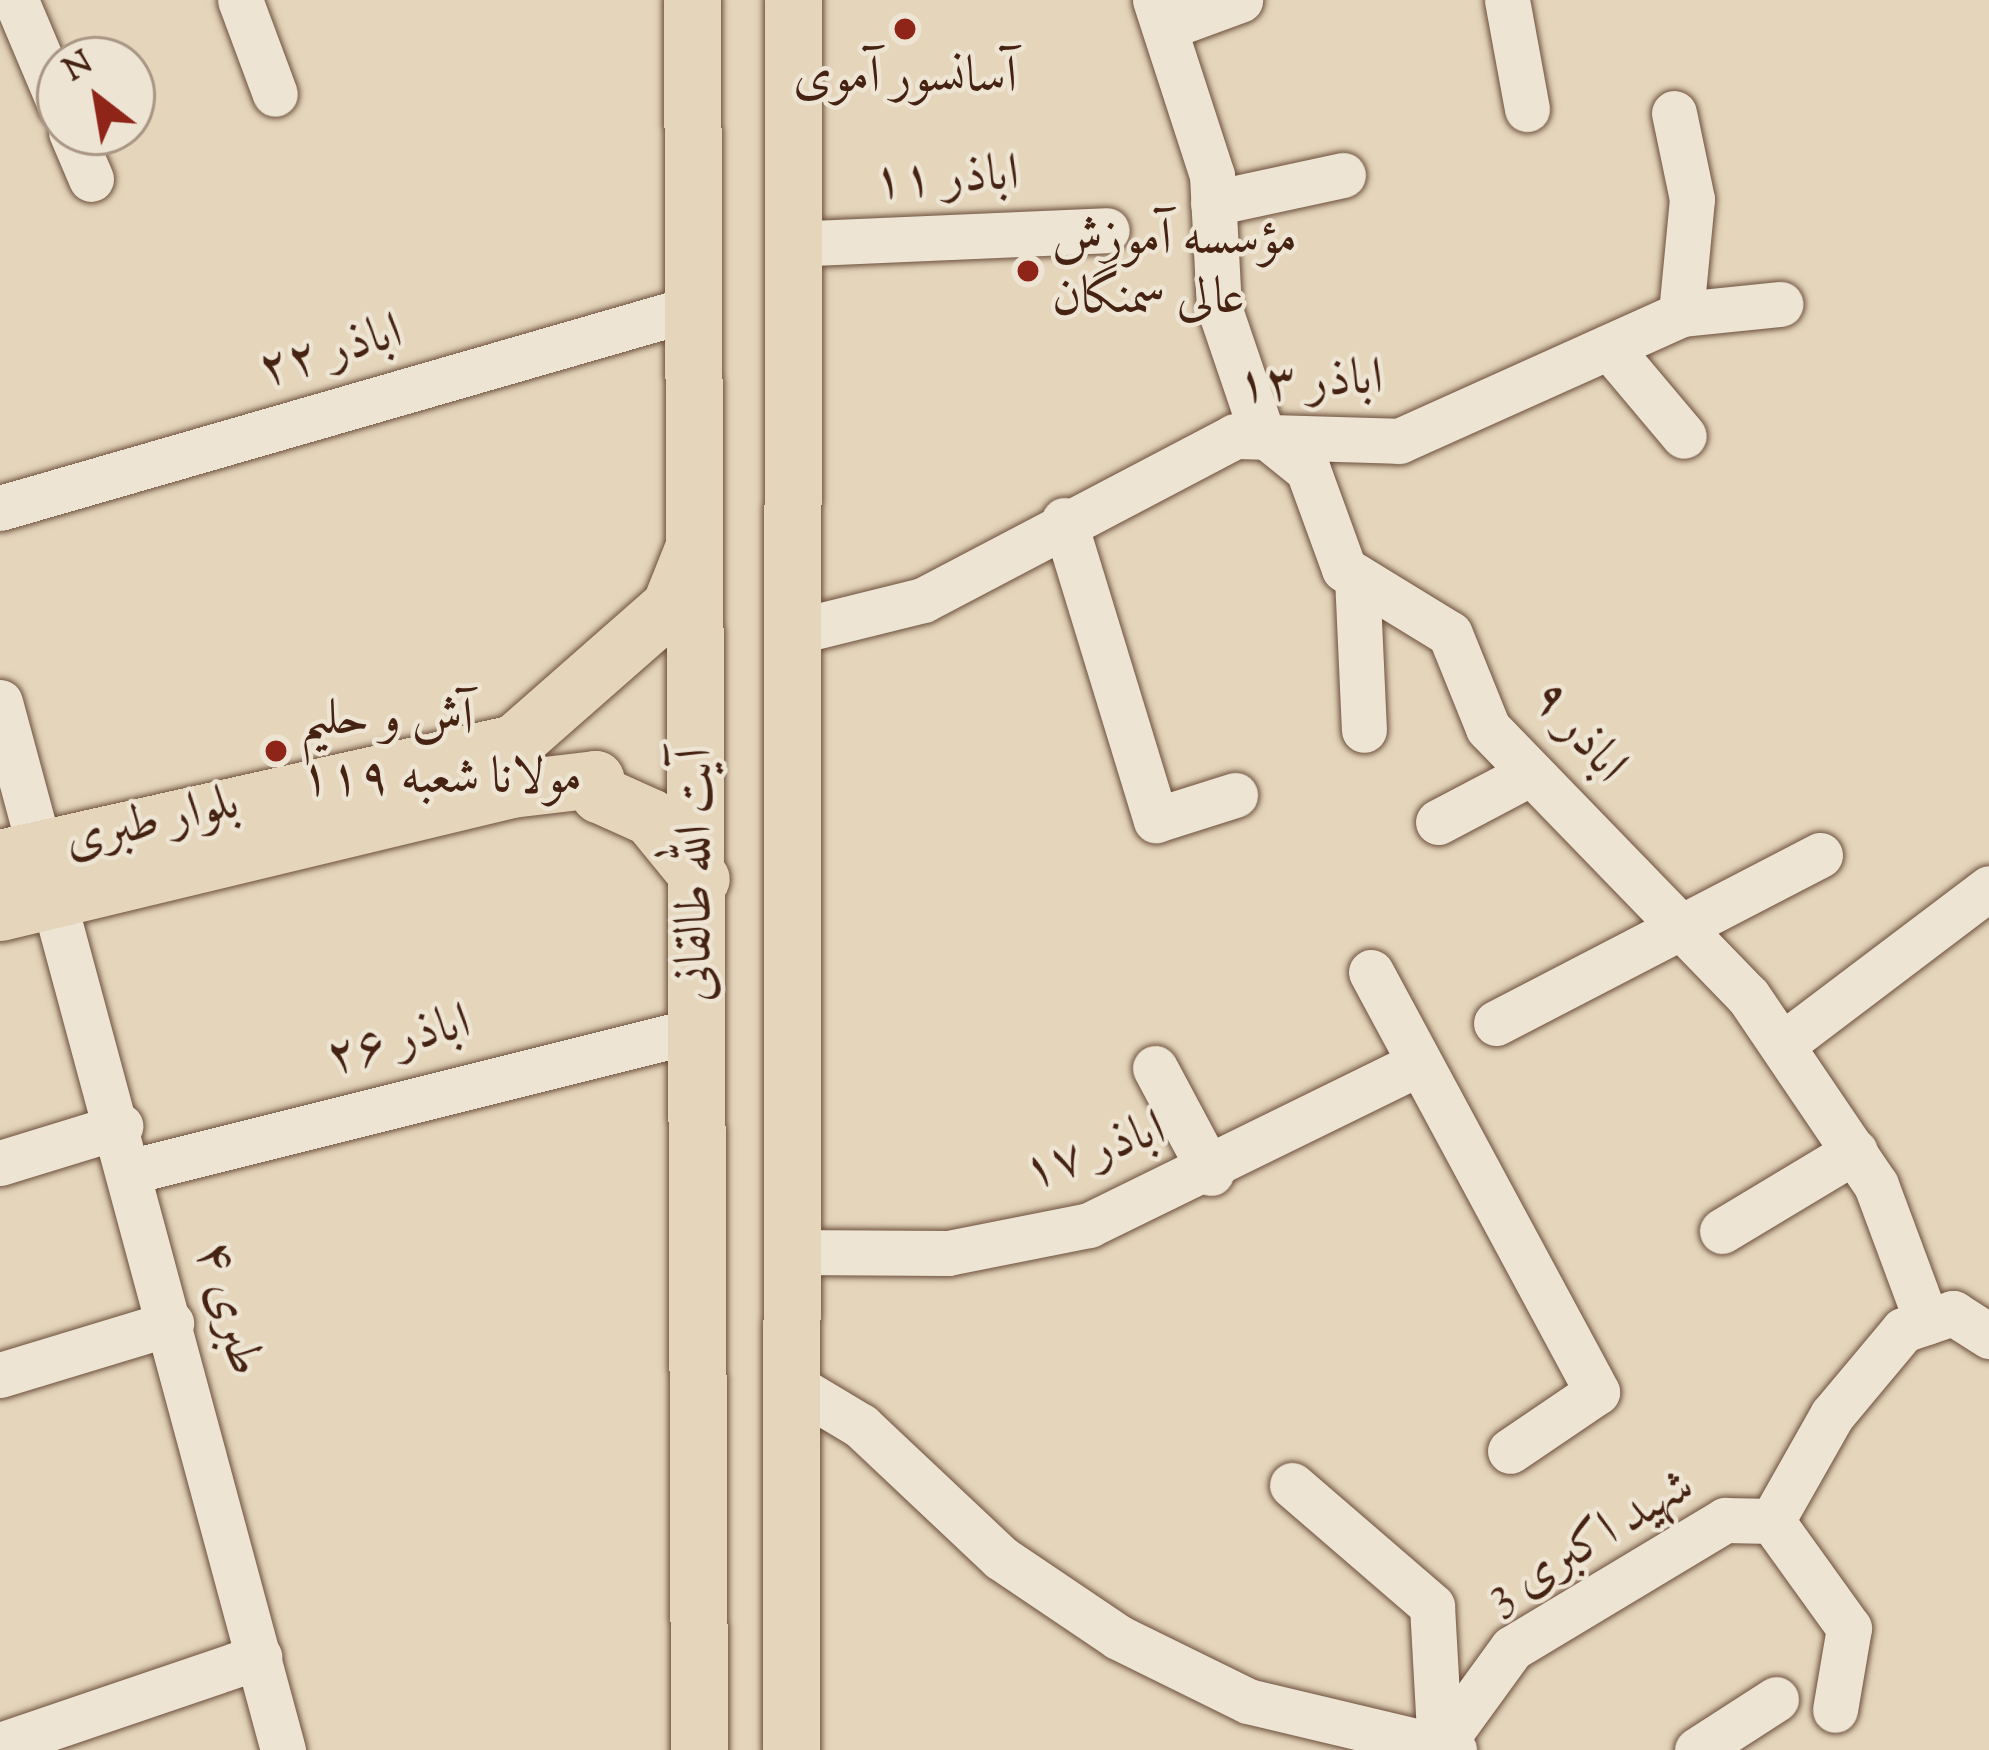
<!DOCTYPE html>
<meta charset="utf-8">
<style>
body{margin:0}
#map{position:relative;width:1989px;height:1750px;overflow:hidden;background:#e4d5bb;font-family:"Sorts Mill Goudy",Amiri,serif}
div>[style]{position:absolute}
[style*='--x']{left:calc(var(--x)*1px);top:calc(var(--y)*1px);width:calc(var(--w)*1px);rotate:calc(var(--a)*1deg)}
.roads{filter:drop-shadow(0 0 3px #6d4f3c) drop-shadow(0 0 3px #6d4f3c)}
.minor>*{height:45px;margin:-22.5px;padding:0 22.5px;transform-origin:22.5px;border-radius:22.5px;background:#ede4d3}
.major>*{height:57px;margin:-28.5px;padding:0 28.5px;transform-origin:28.5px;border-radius:28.5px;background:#e4d5bb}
.dots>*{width:33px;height:33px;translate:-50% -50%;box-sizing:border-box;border:6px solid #ede4d3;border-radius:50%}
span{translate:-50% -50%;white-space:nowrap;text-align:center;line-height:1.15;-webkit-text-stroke:9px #ede4d3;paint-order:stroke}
.poi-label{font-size:51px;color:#452211}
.left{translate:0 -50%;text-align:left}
.street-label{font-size:51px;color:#452211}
.north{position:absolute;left:36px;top:36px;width:120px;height:120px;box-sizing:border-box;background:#ede4d3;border:3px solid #aa9685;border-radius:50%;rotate:329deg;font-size:33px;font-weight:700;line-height:48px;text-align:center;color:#452211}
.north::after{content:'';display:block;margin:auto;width:42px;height:54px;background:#8f2418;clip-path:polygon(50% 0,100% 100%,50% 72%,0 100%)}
</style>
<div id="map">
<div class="roads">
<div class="minor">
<i style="--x:240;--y:0;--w:100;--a:69.6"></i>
<i style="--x:1155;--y:0;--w:184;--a:72"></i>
<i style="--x:1212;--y:175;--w:132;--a:87"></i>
<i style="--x:1219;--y:307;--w:133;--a:71.2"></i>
<i style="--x:1262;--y:433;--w:59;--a:38.8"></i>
<i style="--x:1308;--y:470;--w:105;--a:70"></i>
<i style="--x:1344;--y:569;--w:124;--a:31.5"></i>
<i style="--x:1450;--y:634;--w:101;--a:68"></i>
<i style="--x:1488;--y:728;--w:373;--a:45.9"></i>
<i style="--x:1748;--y:996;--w:228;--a:55.9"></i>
<i style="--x:1876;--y:1185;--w:146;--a:69.6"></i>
<i style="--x:1507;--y:0;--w:111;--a:79.6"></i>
<i style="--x:17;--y:3;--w:111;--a:67.1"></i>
<i style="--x:1166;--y:27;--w:79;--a:-20"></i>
<i style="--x:1674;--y:113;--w:88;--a:78.2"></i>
<i style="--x:1692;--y:199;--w:116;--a:95.5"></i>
<i style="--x:71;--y:132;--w:51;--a:66.9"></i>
<i style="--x:1213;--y:203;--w:133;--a:-12.2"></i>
<i style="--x:789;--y:244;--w:318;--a:-2.5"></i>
<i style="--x:1609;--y:347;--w:116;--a:49.9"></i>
<i style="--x:0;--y:508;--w:721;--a:-16.1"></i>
<i style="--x:1064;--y:520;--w:314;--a:73"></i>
<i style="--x:1156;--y:820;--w:83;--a:-17.6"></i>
<i style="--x:1357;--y:577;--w:153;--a:87.4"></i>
<i style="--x:790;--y:633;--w:137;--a:-13.9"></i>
<i style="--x:923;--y:600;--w:352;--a:-27.7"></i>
<i style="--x:1235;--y:436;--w:164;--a:1.7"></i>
<i style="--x:1399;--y:441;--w:309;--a:-24.2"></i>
<i style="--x:1681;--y:314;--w:100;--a:-5.8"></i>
<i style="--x:0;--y:702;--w:1086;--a:74.89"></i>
<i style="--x:1438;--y:822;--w:105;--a:-27.8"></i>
<i style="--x:1371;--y:972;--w:477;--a:61.7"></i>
<i style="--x:1597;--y:1392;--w:105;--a:145.9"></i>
<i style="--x:1496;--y:1023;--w:365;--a:-27.4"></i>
<i style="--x:1783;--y:1044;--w:258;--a:-37.1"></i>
<i style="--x:1155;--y:1068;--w:119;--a:61.9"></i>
<i style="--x:0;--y:1163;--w:126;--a:-17.1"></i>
<i style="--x:132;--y:1171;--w:581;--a:-14.04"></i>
<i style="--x:1722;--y:1231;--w:155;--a:-31"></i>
<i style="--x:790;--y:1252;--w:158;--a:0.4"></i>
<i style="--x:948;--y:1253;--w:144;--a:-11.2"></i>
<i style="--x:1089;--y:1225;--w:361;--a:-26.1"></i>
<i style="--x:0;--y:1375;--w:179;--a:-16.9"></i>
<i style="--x:791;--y:1384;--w:82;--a:31"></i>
<i style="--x:861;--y:1426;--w:192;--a:43.3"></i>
<i style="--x:1001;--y:1558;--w:141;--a:34"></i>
<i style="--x:1118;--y:1637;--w:145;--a:26.2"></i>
<i style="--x:1248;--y:1701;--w:212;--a:13.4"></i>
<i style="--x:1292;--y:1485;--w:185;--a:40.8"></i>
<i style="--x:1432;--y:1606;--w:141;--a:86.8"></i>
<i style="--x:1772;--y:1521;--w:122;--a:-60.5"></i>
<i style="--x:1832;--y:1415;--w:111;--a:-50.1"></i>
<i style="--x:1903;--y:1330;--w:53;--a:-18.8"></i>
<i style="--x:1953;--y:1313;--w:43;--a:32.6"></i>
<i style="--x:0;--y:1745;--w:274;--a:-18.8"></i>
<i style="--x:1440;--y:1747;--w:122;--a:-54"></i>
<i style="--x:1512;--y:1648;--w:249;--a:-31"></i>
<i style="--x:1725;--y:1520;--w:47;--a:1.2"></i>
<i style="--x:1772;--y:1521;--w:132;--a:54.3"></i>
<i style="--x:1849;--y:1628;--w:83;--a:99.7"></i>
<i style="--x:1697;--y:1750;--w:94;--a:-32.8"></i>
</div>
<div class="major">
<i style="--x:692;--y:0;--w:1750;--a:89.77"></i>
<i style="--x:0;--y:858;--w:527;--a:-12.61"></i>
<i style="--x:514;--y:743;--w:208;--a:-41.3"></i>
<i style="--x:670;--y:606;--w:59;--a:-68.2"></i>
<i style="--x:0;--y:912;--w:526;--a:-13.53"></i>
<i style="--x:511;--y:789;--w:85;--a:-6.8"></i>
<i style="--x:595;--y:779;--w:16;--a:75"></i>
<i style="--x:599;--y:794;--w:56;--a:24.3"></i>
<i style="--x:650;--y:817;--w:80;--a:50.6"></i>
<i style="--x:791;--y:1750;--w:1750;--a:-89.93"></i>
</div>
</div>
<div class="dots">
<i style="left:905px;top:29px;background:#8f2418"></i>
<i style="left:1028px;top:271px;background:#8f2418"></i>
<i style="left:276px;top:751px;background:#8f2418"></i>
</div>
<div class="poi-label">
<span style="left:905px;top:79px">آسانسور آموی</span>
<span class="left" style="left:1052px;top:271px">مؤسسه آموزش<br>عالی سمنگان</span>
<span class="left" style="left:300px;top:751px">آش و حلیم<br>مولانا شعبه ۱۱۹</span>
</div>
<div class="street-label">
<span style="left:946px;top:180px;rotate:-3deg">اباذر ۱۱</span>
<span style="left:331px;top:353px;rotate:-16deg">اباذر ۲۲</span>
<span style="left:1310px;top:384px;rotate:-3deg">اباذر ۱۳</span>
<span style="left:1577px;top:733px;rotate:49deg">اباذر ۹</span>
<span style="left:152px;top:824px;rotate:-13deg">بلوار طبری</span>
<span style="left:698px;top:875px;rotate:-90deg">آیت الله طالقانی</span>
<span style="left:399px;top:1042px;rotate:-15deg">اباذر ۲۶</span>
<span style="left:1095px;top:1153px;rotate:-19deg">اباذر ۱۷</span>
<span style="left:227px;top:1309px;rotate:75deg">طبری ۴</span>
<span style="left:1591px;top:1543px;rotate:-31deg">شهید اکبری 3</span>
</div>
<div class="north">N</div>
</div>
